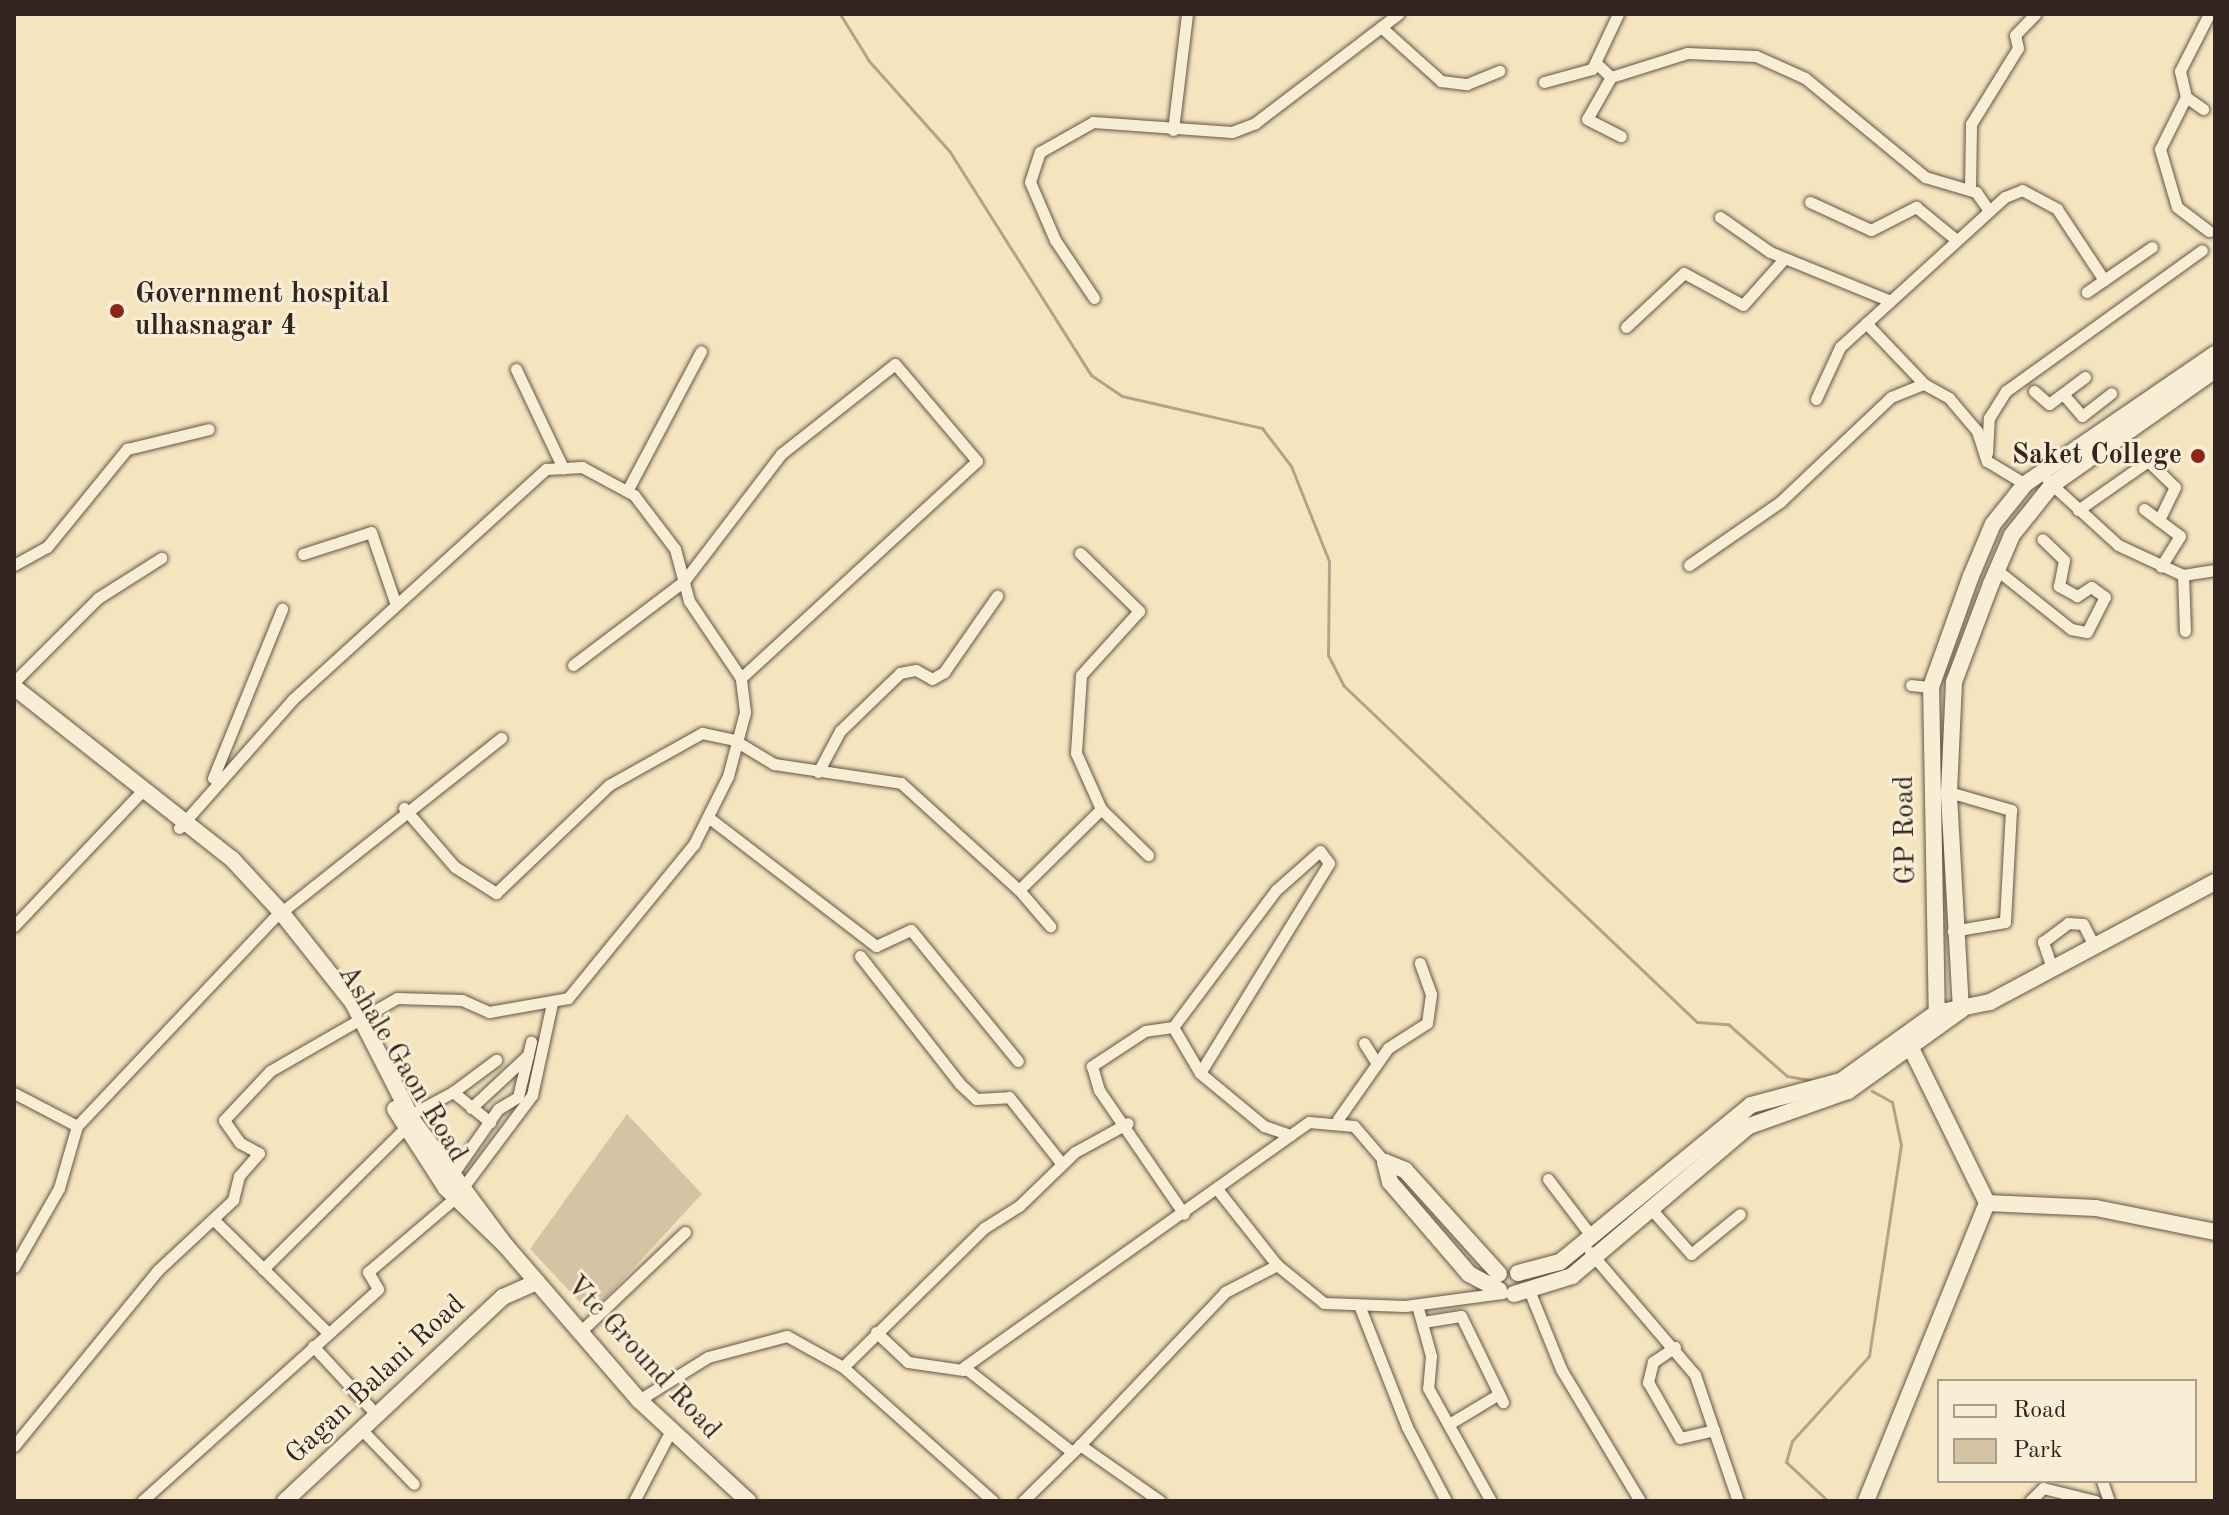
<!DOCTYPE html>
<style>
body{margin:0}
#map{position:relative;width:2229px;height:1515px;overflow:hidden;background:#f5e5bf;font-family:"Old Standard TT",serif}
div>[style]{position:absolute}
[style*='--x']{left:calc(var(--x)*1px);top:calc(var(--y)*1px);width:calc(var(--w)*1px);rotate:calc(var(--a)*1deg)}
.green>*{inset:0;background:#d4c4a4}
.stream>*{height:3px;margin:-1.5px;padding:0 1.5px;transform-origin:1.5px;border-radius:1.5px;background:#b3a489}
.roads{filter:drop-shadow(0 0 2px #635548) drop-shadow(0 0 2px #635548)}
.street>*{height:11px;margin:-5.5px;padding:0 5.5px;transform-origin:5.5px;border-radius:5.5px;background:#f8eed5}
.secondary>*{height:16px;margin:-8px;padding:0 8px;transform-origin:8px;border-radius:8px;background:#f8eed5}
.dots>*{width:22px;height:22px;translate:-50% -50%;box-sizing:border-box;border:4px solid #f8eed5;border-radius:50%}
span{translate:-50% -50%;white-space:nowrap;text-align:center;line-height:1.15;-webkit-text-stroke:6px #f8eed5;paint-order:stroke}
.poi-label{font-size:28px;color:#322521;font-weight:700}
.left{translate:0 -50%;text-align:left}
.right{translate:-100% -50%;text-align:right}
.street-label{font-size:28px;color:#322521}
.frame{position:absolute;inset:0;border:16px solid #322521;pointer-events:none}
.legend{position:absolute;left:1937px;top:1379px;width:260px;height:104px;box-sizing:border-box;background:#f8eed5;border:2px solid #a99e8d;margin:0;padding:10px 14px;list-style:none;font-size:24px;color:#322521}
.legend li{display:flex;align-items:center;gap:16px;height:40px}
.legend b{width:40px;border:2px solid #a99e8d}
</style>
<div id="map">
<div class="green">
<i style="clip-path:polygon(627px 1114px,702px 1194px,591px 1314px,530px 1249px)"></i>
</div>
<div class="stream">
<i style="--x:840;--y:14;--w:55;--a:58.3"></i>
<i style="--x:869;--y:61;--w:122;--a:48.3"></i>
<i style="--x:950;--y:152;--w:264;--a:57.7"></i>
<i style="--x:1091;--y:375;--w:37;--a:34"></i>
<i style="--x:1122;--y:396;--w:144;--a:12.9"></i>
<i style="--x:1262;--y:428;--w:48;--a:52.7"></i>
<i style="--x:1291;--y:466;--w:102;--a:68.2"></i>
<i style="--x:1329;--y:561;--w:94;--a:90.6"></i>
<i style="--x:1328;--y:655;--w:34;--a:63"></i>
<i style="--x:1343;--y:685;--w:489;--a:43.6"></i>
<i style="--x:1697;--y:1022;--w:31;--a:4"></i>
<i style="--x:1728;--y:1024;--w:79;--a:41.4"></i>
<i style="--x:1787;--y:1076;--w:28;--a:10"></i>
<i style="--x:1828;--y:1501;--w:57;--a:-137.1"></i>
<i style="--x:1786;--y:1462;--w:22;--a:-74"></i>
<i style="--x:1792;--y:1441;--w:115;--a:-47.8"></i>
<i style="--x:1869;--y:1356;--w:213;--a:-81.4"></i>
<i style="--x:1901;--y:1145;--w:44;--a:-101.8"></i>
<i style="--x:1892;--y:1102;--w:23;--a:-151"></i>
</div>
<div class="roads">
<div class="street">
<i style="--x:2209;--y:14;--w:64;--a:117"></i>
<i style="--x:2180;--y:71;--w:27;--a:77"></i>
<i style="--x:2186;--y:97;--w:58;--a:116.6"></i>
<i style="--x:2160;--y:149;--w:60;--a:73.7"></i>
<i style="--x:2177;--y:207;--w:40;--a:37"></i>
<i style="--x:1381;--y:27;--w:81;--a:42"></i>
<i style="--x:1441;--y:81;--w:26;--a:7"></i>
<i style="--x:1467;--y:84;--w:35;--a:-22"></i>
<i style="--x:1597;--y:64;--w:19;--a:43"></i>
<i style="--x:1611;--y:77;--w:80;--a:-17.5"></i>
<i style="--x:1687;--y:53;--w:69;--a:2.5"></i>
<i style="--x:1756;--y:56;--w:54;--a:24.2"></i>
<i style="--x:1805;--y:78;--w:156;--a:39.5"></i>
<i style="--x:1925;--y:177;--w:53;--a:16.4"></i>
<i style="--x:1976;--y:192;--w:19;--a:55"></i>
<i style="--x:1611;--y:77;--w:48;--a:119.7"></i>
<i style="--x:1587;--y:119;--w:38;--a:27"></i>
<i style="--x:1544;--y:82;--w:50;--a:-15.2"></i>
<i style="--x:1592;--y:69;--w:61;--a:-64.7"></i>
<i style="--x:2186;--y:97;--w:21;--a:35"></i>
<i style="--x:1173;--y:130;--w:117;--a:-83.1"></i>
<i style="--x:1970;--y:190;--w:66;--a:-89.1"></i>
<i style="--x:1971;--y:124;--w:89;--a:-58.3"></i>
<i style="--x:2018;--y:48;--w:13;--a:-103"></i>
<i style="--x:2015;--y:35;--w:29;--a:-46"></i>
<i style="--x:1810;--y:202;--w:67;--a:24.7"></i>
<i style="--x:1871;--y:230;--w:51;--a:-27.1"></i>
<i style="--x:1916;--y:207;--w:49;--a:39.2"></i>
<i style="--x:1720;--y:217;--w:61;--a:35"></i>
<i style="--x:1770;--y:252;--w:127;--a:22.1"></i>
<i style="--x:2104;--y:280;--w:58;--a:-34.5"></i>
<i style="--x:1094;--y:298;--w:70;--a:-123.9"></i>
<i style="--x:1055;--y:240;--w:63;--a:-113.3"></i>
<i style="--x:1030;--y:182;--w:32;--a:-72"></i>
<i style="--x:1040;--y:152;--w:61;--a:-29.5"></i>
<i style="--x:1093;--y:122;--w:139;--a:4.1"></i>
<i style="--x:1232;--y:132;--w:25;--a:-21"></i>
<i style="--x:1255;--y:123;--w:180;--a:-37.3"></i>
<i style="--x:1866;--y:323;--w:84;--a:46.4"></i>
<i style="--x:1626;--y:327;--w:79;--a:-43"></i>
<i style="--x:1684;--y:273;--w:67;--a:28.5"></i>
<i style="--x:1743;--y:305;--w:62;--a:-48.3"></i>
<i style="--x:516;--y:369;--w:110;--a:64.6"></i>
<i style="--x:2034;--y:391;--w:20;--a:41"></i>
<i style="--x:2049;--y:404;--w:45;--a:-36.9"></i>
<i style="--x:2063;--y:394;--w:29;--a:49"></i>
<i style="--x:2082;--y:416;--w:37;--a:-38"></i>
<i style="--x:1816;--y:399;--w:57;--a:-65.2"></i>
<i style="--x:1840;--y:347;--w:223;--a:-42.3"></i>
<i style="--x:2005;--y:197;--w:18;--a:-22"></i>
<i style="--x:2022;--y:190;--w:40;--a:28"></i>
<i style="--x:2057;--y:209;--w:85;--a:56.5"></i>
<i style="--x:2104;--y:280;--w:21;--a:145"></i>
<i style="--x:1987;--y:453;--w:35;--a:-87"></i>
<i style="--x:1989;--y:418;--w:32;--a:-58"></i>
<i style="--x:2006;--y:391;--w:241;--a:-35.7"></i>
<i style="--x:2048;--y:481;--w:95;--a:42.4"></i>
<i style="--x:2118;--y:545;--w:72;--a:24.8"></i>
<i style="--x:2183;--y:575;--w:32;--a:-9"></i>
<i style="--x:627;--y:491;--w:158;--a:-62.1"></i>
<i style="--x:2144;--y:509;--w:45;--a:36.9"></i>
<i style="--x:2180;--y:536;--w:36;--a:122"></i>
<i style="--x:2078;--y:510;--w:85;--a:-35"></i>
<i style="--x:2148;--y:461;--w:37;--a:44"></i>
<i style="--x:2175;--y:487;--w:37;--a:116"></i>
<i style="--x:1080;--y:553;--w:83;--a:44.5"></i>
<i style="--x:1139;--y:611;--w:86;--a:132.2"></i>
<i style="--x:1081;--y:675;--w:78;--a:93.7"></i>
<i style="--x:1076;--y:753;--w:61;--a:65.9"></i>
<i style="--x:303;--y:554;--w:71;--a:-17.9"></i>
<i style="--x:371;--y:532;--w:74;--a:71.1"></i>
<i style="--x:14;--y:565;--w:38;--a:-29"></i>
<i style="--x:47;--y:547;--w:127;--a:-50.8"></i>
<i style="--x:127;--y:449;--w:84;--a:-13.7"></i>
<i style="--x:1689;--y:565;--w:111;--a:-34.7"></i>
<i style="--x:1780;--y:502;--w:153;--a:-43.4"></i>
<i style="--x:1891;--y:397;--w:35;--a:-22"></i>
<i style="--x:1924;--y:384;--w:29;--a:29"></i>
<i style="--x:1949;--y:398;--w:43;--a:49.7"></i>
<i style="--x:1977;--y:431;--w:32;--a:72"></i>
<i style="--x:1987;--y:461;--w:44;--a:31.2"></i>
<i style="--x:1997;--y:570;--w:95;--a:38.6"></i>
<i style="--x:2071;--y:629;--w:16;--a:11"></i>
<i style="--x:2087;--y:632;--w:39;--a:-63"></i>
<i style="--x:2105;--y:597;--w:17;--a:-144"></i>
<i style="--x:2091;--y:587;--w:17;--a:147"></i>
<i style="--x:2077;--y:596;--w:21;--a:-151"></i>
<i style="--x:2059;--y:586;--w:26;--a:-79"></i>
<i style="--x:2064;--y:560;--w:30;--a:-136"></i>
<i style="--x:2183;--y:575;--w:56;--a:88"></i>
<i style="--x:573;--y:665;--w:139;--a:-37.1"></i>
<i style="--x:684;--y:581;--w:160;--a:-52.6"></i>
<i style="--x:781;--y:454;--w:145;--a:-38.3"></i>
<i style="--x:895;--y:364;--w:127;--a:49.8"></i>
<i style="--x:977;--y:461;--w:321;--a:137.4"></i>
<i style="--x:14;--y:682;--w:119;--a:-45"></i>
<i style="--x:98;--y:598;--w:75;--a:-32.4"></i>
<i style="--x:1911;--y:685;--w:20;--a:6"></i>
<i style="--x:818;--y:772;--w:47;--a:-61.8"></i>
<i style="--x:840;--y:731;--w:83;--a:-44"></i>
<i style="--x:900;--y:673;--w:16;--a:-11"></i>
<i style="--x:916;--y:670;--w:18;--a:29"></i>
<i style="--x:932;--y:679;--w:14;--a:-30"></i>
<i style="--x:944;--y:672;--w:93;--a:-55.1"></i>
<i style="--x:213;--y:778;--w:183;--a:-67.8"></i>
<i style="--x:1949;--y:792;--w:65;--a:16.2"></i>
<i style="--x:2011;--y:810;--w:112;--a:93.1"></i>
<i style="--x:2005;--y:922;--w:53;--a:170.2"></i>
<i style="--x:404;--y:808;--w:78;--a:49.2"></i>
<i style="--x:455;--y:867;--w:49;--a:32.4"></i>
<i style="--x:496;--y:893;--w:156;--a:-43.7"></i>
<i style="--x:609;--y:785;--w:107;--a:-29.2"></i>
<i style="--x:702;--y:733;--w:33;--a:12"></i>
<i style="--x:734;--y:740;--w:47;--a:31"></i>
<i style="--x:774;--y:764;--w:128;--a:8.5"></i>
<i style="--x:901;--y:783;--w:159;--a:42.2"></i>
<i style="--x:1019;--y:890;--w:115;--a:-44.6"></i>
<i style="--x:1101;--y:809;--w:66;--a:44.4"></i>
<i style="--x:708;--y:817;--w:212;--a:37.5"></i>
<i style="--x:876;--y:946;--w:38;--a:-25"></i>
<i style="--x:911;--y:930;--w:169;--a:50.8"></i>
<i style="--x:179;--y:828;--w:172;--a:-48.5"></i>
<i style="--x:293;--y:699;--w:342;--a:-42.3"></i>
<i style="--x:546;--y:469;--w:36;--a:-3"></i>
<i style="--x:582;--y:467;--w:59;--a:28.3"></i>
<i style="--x:634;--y:495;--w:68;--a:52.8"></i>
<i style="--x:675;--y:549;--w:54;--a:74.9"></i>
<i style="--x:689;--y:601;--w:93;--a:56"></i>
<i style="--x:1019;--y:890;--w:48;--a:49.3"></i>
<i style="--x:14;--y:926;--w:189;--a:-46.5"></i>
<i style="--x:860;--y:956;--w:162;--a:52"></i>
<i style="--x:960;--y:1084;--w:22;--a:43"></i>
<i style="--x:976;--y:1099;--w:33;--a:-3"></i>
<i style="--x:1009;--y:1097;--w:85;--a:51.7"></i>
<i style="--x:2052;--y:968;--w:28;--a:-109"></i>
<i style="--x:2043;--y:942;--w:31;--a:-37"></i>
<i style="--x:2068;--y:923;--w:15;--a:4"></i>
<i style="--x:2083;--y:924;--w:25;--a:63"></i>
<i style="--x:1173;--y:1027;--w:28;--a:172"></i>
<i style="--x:1145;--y:1031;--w:64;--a:146.6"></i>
<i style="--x:1092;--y:1066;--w:25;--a:74"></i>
<i style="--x:1099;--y:1090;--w:150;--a:55.6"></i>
<i style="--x:1364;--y:1043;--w:22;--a:58"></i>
<i style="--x:1200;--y:1073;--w:246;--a:-58.4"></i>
<i style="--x:1329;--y:863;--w:15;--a:-127"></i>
<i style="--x:1320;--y:851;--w:59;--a:138.4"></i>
<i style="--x:1276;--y:890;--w:171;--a:126.9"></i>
<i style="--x:1173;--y:1027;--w:53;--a:59.6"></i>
<i style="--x:1200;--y:1073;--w:83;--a:39.6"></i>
<i style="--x:1264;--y:1126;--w:28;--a:19"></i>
<i style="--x:453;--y:1092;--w:54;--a:-36.7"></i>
<i style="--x:14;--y:1093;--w:71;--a:27.6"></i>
<i style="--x:77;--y:1126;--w:286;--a:-46.6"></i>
<i style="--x:274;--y:918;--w:290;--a:-38.4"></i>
<i style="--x:471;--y:1108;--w:78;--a:-42.9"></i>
<i style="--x:410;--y:1115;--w:49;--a:-28.1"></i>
<i style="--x:453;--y:1092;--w:48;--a:39"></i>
<i style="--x:1338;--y:1119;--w:87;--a:-54.8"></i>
<i style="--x:1388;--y:1048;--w:46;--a:-32.7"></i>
<i style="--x:1427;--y:1023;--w:29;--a:-82"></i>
<i style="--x:1431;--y:994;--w:33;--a:-110"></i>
<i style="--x:452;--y:1175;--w:80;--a:-55.1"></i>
<i style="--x:498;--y:1109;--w:23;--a:-31"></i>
<i style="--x:518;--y:1097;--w:57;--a:-76.7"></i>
<i style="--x:1548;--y:1179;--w:73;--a:52.8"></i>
<i style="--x:1217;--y:1189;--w:97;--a:51.7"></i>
<i style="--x:1277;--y:1265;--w:60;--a:39"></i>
<i style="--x:1324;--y:1303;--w:81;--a:2.1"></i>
<i style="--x:1405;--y:1306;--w:98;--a:-7.6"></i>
<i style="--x:1652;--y:1210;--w:59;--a:48.4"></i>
<i style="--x:1691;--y:1254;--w:63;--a:-39.2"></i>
<i style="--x:215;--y:1221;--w:159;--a:44.7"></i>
<i style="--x:1590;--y:1252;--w:162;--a:49.5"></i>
<i style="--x:1695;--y:1375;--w:133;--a:71.2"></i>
<i style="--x:14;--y:1267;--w:91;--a:-60.3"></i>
<i style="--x:59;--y:1188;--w:65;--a:-73.8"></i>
<i style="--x:263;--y:1269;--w:199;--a:-44.8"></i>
<i style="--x:1531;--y:1295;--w:80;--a:67.9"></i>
<i style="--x:1561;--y:1369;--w:154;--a:59.1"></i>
<i style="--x:1359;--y:1305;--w:131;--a:68.5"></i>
<i style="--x:1407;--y:1427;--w:84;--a:62.2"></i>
<i style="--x:1417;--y:1305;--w:53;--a:74.6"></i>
<i style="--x:1431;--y:1356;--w:32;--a:95"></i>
<i style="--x:1428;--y:1388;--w:129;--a:60.9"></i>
<i style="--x:1423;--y:1322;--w:38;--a:-9"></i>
<i style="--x:1461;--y:1316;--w:96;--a:64"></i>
<i style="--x:580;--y:1332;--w:145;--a:-43.6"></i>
<i style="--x:876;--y:1332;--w:44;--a:43.2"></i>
<i style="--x:908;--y:1362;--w:56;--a:8.3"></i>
<i style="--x:313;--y:1346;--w:94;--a:47.2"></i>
<i style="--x:1675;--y:1347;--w:27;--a:146"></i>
<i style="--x:1653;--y:1362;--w:21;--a:104"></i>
<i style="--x:1648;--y:1382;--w:64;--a:60.3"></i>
<i style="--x:1680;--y:1438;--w:35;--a:-13"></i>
<i style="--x:843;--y:1367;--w:198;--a:-44.6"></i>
<i style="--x:984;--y:1228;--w:41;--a:-32.2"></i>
<i style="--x:1019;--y:1206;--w:78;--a:-44"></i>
<i style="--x:1075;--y:1152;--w:60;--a:-28.7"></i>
<i style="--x:639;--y:1400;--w:81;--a:-31.9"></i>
<i style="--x:708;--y:1357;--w:82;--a:-14.9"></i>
<i style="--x:787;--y:1336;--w:64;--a:29"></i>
<i style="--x:843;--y:1367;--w:201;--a:41.8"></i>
<i style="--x:1449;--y:1424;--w:58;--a:-31"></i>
<i style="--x:361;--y:1429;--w:76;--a:46.1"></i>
<i style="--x:14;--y:1446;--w:227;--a:-50.7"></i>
<i style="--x:158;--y:1270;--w:103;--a:-43"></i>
<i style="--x:233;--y:1200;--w:25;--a:-76"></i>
<i style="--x:239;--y:1176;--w:30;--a:-49"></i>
<i style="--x:259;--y:1153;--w:21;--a:-152"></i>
<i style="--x:240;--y:1143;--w:28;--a:-125"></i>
<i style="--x:224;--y:1120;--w:67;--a:-46.8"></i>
<i style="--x:270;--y:1071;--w:146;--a:-29.9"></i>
<i style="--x:397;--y:998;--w:65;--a:1.8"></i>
<i style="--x:462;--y:1000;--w:30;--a:24"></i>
<i style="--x:489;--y:1012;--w:80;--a:-10"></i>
<i style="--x:568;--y:998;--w:199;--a:-50.7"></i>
<i style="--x:694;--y:844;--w:76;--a:-63.4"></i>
<i style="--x:728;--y:776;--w:66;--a:-75.1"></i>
<i style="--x:745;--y:712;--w:34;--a:-97"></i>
<i style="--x:1072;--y:1452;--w:137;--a:-141.8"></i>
<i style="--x:964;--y:1367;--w:423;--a:-35.4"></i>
<i style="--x:1309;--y:1122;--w:45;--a:5.1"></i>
<i style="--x:1354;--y:1126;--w:48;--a:49.3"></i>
<i style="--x:2102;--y:1481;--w:21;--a:71"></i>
<i style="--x:142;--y:1501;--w:317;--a:-41.9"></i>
<i style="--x:378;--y:1289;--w:20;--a:-120"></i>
<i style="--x:368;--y:1272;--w:114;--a:-40.4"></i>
<i style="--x:455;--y:1198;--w:129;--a:-53.2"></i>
<i style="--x:532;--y:1095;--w:94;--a:-77.7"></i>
<i style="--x:634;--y:1501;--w:78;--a:-62.4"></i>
<i style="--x:1023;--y:1501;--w:76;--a:-44.5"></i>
<i style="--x:1160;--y:1501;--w:98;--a:-145"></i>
<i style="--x:1080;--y:1445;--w:211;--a:-46.5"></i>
<i style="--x:1225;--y:1292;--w:59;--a:-27.4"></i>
<i style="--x:2030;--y:1501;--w:18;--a:-45"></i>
<i style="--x:2043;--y:1488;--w:54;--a:14"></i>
</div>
<div class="secondary">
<i style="--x:14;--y:687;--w:278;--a:38.3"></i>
<i style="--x:232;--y:859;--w:72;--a:47.2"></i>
<i style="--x:281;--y:912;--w:116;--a:51.6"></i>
<i style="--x:353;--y:1003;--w:132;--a:63"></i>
<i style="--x:413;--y:1121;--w:156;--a:53.4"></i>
<i style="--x:506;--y:1246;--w:203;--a:49.2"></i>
<i style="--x:639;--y:1400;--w:149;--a:42.8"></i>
<i style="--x:1961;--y:1010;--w:218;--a:-93.2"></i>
<i style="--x:1949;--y:792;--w:110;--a:-87.4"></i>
<i style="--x:1954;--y:682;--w:105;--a:-69.3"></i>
<i style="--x:1991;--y:584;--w:53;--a:-66.8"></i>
<i style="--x:2012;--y:535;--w:64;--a:-51.3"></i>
<i style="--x:2052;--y:485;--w:199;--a:-35.2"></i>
<i style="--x:1937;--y:1026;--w:339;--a:-91"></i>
<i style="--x:1931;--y:687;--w:118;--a:-70.2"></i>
<i style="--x:1971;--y:576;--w:56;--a:-67.1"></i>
<i style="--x:1993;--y:524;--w:51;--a:-51.3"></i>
<i style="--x:2025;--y:484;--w:230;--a:-34.4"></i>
<i style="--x:1905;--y:1036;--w:186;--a:63.8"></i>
<i style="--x:395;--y:1109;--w:94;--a:57.2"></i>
<i style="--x:446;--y:1188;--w:83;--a:44"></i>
<i style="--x:1385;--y:1162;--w:21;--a:76"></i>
<i style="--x:1390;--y:1182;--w:121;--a:49.3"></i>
<i style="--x:1469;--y:1274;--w:34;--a:28"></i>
<i style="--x:1385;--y:1162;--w:22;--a:22"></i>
<i style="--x:1405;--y:1170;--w:140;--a:47.9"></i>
<i style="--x:1518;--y:1273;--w:43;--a:-14.7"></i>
<i style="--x:1560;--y:1262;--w:247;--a:-39.4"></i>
<i style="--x:1751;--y:1105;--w:93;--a:-14.9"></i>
<i style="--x:1841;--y:1081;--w:117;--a:-35.6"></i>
<i style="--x:1936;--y:1013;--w:55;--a:-11.5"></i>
<i style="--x:1990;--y:1002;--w:255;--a:-28.1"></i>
<i style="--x:1514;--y:1294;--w:61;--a:-17.2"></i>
<i style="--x:1572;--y:1276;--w:232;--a:-40.3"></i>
<i style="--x:1749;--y:1126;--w:105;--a:-19.5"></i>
<i style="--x:1848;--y:1091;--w:139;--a:-35.6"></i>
<i style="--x:285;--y:1501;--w:299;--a:-43.1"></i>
<i style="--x:503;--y:1297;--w:37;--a:-24"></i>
<i style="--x:1866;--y:1501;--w:322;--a:-67.9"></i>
<i style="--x:1987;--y:1203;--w:109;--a:2.6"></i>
<i style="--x:2096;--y:1208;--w:121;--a:11.4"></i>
</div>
</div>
<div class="dots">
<i style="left:117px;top:311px;background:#8f2418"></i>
<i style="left:2198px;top:456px;background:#8f2418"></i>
</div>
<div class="poi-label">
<span class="left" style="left:135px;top:311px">Government hospital<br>ulhasnagar 4</span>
<span class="right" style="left:2182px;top:456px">Saket College</span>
</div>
<div class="street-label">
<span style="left:1906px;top:830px;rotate:-91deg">GP Road</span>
<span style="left:402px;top:1064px;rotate:59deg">Ashale Gaon Road</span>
<span style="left:643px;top:1358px;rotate:47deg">Vtc Ground Road</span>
<span style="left:376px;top:1380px;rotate:-43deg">Gagan Balani Road</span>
</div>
<div class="frame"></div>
<ul class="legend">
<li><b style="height:10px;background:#f8eed5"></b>Road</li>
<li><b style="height:22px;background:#d4c4a4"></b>Park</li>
</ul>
</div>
